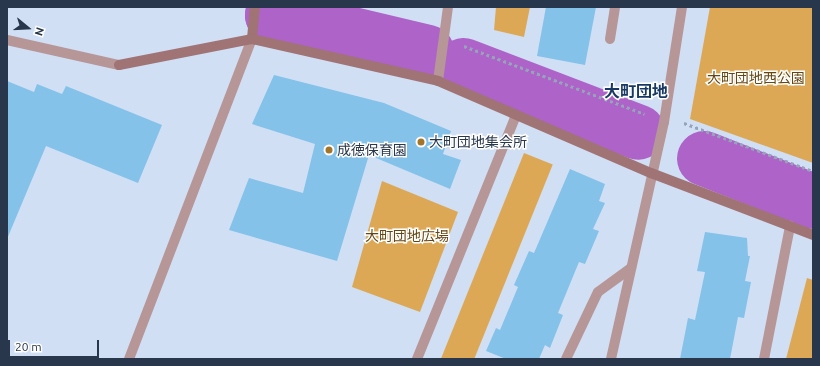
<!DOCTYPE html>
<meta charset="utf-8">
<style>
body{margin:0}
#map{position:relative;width:820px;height:366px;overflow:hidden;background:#d0dff4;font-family:Ubuntu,"Noto Sans JP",sans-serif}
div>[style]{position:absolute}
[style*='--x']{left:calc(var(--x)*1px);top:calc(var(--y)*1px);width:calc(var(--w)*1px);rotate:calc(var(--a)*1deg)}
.green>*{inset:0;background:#dca856;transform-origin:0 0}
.river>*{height:55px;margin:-27.5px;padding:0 27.5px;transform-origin:27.5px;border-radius:27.5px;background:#ae63c9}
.building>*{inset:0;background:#84c2e9}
.path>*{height:2.5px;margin-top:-1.25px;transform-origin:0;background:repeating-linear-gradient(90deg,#95a4b8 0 3px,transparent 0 6px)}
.lane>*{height:10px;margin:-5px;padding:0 5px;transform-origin:5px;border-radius:5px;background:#b69697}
.street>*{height:10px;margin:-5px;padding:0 5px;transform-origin:5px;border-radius:5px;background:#b69697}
.secondary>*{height:10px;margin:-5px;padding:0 5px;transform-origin:5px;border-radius:5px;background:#a07375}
.dots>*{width:11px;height:11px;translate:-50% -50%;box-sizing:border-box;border:2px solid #fff;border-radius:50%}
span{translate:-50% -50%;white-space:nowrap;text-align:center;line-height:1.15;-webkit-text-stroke:3px #fff;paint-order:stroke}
.park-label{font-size:14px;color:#654612}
.poi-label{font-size:14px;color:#28374b}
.left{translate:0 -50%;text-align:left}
.quarter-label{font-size:16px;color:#193963;font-weight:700}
.frame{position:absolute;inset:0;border:8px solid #28374b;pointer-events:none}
.north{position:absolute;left:8px;top:8px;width:40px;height:40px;-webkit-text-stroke:3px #fff;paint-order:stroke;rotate:108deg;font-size:11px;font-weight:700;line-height:16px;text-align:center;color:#28374b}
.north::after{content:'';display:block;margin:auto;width:14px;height:18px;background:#28374b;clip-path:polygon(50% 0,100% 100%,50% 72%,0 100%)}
.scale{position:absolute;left:8px;top:340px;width:91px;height:18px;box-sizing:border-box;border:2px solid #28374b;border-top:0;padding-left:5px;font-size:12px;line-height:14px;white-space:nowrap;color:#28374b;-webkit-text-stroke:3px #fff;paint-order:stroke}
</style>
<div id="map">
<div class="green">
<i style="clip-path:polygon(496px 7px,530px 7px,524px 37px,494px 30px)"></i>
<i style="clip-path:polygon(710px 7px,813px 7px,813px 163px,690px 119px)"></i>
<i style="left:524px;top:153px;width:31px;height:221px;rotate:22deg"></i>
<i style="clip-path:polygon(382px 181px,458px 212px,420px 312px,352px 287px)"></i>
<i style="clip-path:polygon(807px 278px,813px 280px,813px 359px,786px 359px)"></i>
</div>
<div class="river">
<i style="--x:273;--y:7;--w:8;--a:97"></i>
<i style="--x:272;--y:15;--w:159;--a:13.4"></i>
<i style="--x:463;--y:65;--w:187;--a:20.9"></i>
<i style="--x:704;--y:158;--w:117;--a:21.5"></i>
</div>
<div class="building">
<i style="clip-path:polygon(546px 7px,596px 7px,585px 65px,537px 56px)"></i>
<i style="clip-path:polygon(274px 75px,384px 103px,451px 131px,443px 154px,461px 160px,450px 189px,369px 155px,337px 261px,229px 230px,249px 178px,303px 193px,315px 144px,252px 124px)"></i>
<i style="clip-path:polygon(7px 81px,34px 92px,37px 84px,62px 94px,66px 86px,162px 125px,138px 183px,46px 146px,7px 239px)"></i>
<i style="clip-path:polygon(570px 169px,605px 184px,599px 201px,605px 203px,593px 229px,599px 231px,585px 264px,579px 262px,558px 313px,563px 315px,550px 348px,545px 345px,539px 359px,506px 359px,486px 351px,496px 328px,500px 330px,518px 287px,514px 285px,529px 251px,534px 253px)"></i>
<i style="clip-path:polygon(705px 232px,747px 238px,748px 256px,750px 256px,745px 281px,751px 282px,744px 318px,738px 317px,730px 359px,680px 359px,688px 318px,695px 320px,705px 272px,697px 271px)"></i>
</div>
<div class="path">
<i style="--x:464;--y:46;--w:193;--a:20.6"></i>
<i style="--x:684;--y:123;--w:138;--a:20.4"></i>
</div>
<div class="lane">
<i style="--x:610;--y:39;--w:32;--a:-81"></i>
<i style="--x:438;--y:81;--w:75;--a:-82.3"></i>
<i style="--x:566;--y:359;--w:74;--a:-64.5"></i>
<i style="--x:598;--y:292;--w:41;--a:-36"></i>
<i style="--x:764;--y:359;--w:136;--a:-78.9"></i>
</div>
<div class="street">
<i style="--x:7;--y:40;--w:115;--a:12.6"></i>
<i style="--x:129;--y:359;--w:343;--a:-69"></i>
<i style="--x:417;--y:359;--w:263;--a:-67.9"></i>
<i style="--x:611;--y:359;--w:243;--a:-77.4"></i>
<i style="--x:664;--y:122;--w:116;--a:-81.1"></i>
</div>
<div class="secondary">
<i style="--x:252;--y:39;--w:32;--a:-85"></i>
<i style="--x:119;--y:65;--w:136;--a:-11.1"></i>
<i style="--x:252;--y:39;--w:191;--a:12.7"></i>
<i style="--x:438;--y:81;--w:232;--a:23.4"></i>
<i style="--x:651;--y:173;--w:173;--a:20.9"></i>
</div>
<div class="dots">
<i style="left:421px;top:142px;background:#a37528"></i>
<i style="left:329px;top:150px;background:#a37528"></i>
</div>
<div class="park-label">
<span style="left:756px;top:78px">大町団地西公園</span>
<span style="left:407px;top:236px">大町団地広場</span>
</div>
<div class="poi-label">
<span class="left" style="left:429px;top:142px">大町団地集会所</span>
<span class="left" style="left:337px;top:150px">成徳保育園</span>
</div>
<div class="quarter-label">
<span style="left:636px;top:91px">大町団地</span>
</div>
<div class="frame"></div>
<div class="north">N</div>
<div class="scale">20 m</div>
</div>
